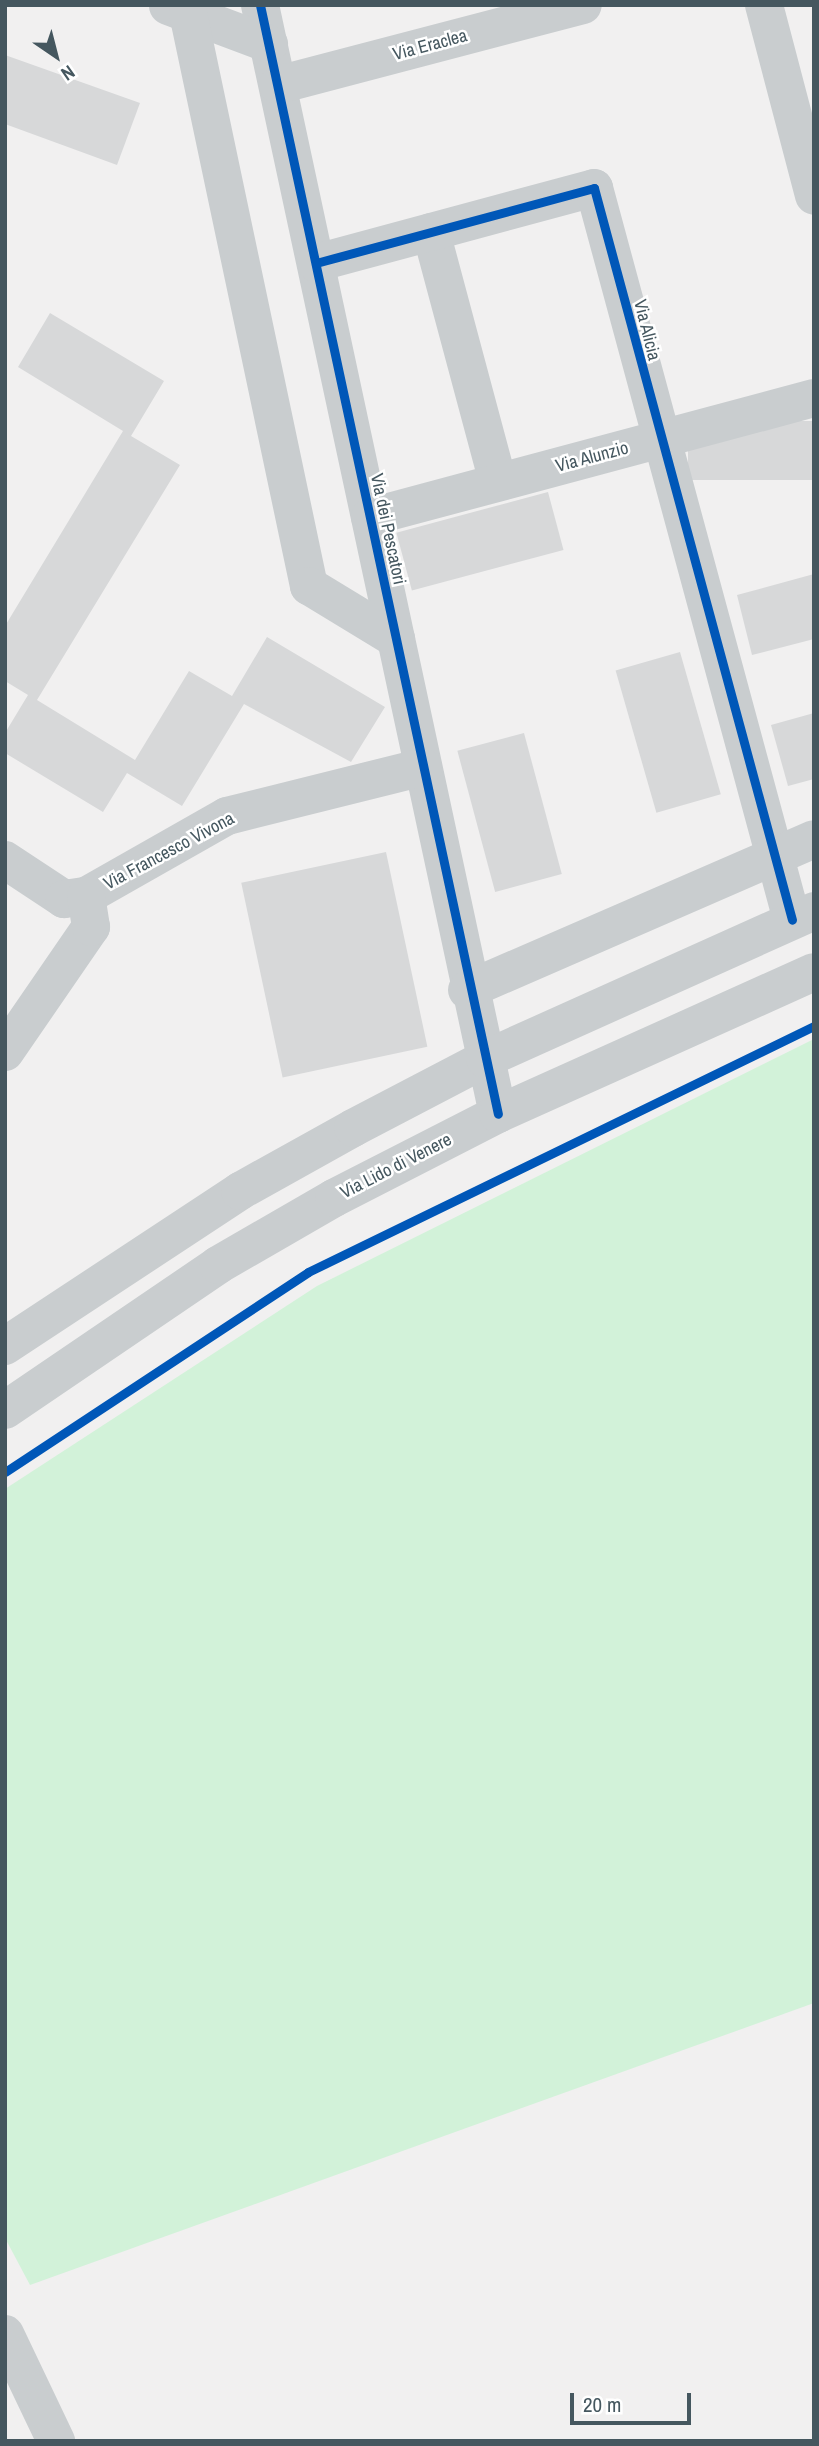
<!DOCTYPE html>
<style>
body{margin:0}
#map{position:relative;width:819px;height:2446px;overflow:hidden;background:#f1f0f0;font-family:"Archivo Narrow",sans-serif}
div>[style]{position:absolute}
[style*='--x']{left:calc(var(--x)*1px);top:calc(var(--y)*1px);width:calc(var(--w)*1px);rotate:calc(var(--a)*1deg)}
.green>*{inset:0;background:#d2f2d9}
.building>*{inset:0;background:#d7d8d9;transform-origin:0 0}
.minor>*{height:38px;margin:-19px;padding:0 19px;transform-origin:19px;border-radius:19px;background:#c9cdcf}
.cycleway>*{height:9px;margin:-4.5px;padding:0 4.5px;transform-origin:4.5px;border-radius:4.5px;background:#0057b8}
span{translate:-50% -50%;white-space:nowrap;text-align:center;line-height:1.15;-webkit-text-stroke:5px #fff;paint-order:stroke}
.street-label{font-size:18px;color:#45575f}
.frame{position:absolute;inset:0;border:7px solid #45575f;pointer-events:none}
.north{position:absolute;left:21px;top:21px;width:70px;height:70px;-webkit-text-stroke:5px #fff;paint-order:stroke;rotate:145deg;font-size:19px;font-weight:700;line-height:28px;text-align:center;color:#45575f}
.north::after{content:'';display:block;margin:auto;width:24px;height:32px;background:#45575f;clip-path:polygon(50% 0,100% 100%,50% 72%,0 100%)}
.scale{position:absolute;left:570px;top:2393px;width:121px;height:32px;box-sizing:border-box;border:4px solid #45575f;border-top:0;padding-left:9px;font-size:21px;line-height:24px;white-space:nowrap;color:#45575f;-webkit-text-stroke:5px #fff;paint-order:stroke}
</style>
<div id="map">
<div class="green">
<i style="clip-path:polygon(814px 1039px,814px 2003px,30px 2285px,5px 2238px,5px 1489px,317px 1286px)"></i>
</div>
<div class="building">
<i style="clip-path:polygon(5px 55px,140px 103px,117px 165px,5px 124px)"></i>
<i style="clip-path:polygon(50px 313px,164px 381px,131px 436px,180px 465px,37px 700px,135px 760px,189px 671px,232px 696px,267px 637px,385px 707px,351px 762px,244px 704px,182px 806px,127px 773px,103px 812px,5px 753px,5px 733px,28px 695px,5px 681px,5px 626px,123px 431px,18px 367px)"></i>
<i style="left:814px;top:421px;width:59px;height:126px;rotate:90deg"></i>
<i style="left:548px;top:492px;width:60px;height:157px;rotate:75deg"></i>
<i style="clip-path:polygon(814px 574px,814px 639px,752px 655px,737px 595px)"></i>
<i style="left:680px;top:652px;width:148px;height:67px;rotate:74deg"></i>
<i style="clip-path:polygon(814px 713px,814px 779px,788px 786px,771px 725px)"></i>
<i style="left:524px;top:733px;width:146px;height:69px;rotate:75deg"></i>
<i style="left:386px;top:852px;width:199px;height:148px;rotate:78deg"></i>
</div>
<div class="minor">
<i style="--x:260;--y:5;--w:1134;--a:77.89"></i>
<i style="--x:764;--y:5;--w:197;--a:75.3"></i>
<i style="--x:168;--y:6;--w:108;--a:20.6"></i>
<i style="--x:188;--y:13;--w:586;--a:78.08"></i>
<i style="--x:309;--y:586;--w:102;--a:31.3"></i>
<i style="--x:278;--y:85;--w:315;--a:-14.7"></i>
<i style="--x:431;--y:232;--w:259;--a:75"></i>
<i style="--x:316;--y:263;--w:288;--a:-15.1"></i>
<i style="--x:594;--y:188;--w:758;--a:74.86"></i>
<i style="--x:370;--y:517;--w:460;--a:-15"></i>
<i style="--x:5;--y:860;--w:71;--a:33.5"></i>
<i style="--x:64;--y:899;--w:22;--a:-8"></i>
<i style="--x:86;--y:896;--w:162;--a:-29.6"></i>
<i style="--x:227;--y:816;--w:202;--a:-14"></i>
<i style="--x:467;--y:990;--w:378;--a:-23.5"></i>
<i style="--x:5;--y:1052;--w:152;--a:-55.5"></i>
<i style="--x:91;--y:927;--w:31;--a:-99"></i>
<i style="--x:5;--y:1346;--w:282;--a:-33.4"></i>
<i style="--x:240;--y:1191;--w:129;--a:-29.1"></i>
<i style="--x:353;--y:1128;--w:149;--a:-27.6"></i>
<i style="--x:485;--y:1059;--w:361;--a:-24.2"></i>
<i style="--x:5;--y:1410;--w:258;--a:-34.2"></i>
<i style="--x:218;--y:1265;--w:134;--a:-30"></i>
<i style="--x:334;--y:1198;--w:184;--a:-27.1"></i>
<i style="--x:498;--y:1114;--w:346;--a:-24.2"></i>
<i style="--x:5;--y:2334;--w:119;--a:64.5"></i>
</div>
<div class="cycleway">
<i style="--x:260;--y:5;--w:1134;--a:77.89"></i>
<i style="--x:316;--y:263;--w:288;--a:-15.1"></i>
<i style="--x:594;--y:188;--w:758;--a:74.86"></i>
<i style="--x:5;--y:1472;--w:363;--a:-33.4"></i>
<i style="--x:308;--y:1272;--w:563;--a:-25.93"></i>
</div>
<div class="street-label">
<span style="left:430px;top:45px;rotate:-15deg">Via Eraclea</span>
<span style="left:647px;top:330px;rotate:76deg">Via Alicia</span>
<span style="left:592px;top:457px;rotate:-15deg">Via Alunzio</span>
<span style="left:388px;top:529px;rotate:78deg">Via dei Pescatori</span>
<span style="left:169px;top:851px;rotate:-28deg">Via Francesco Vivona</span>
<span style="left:396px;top:1166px;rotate:-27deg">Via Lido di Venere</span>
</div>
<div class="frame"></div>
<div class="north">N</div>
<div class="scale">20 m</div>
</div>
